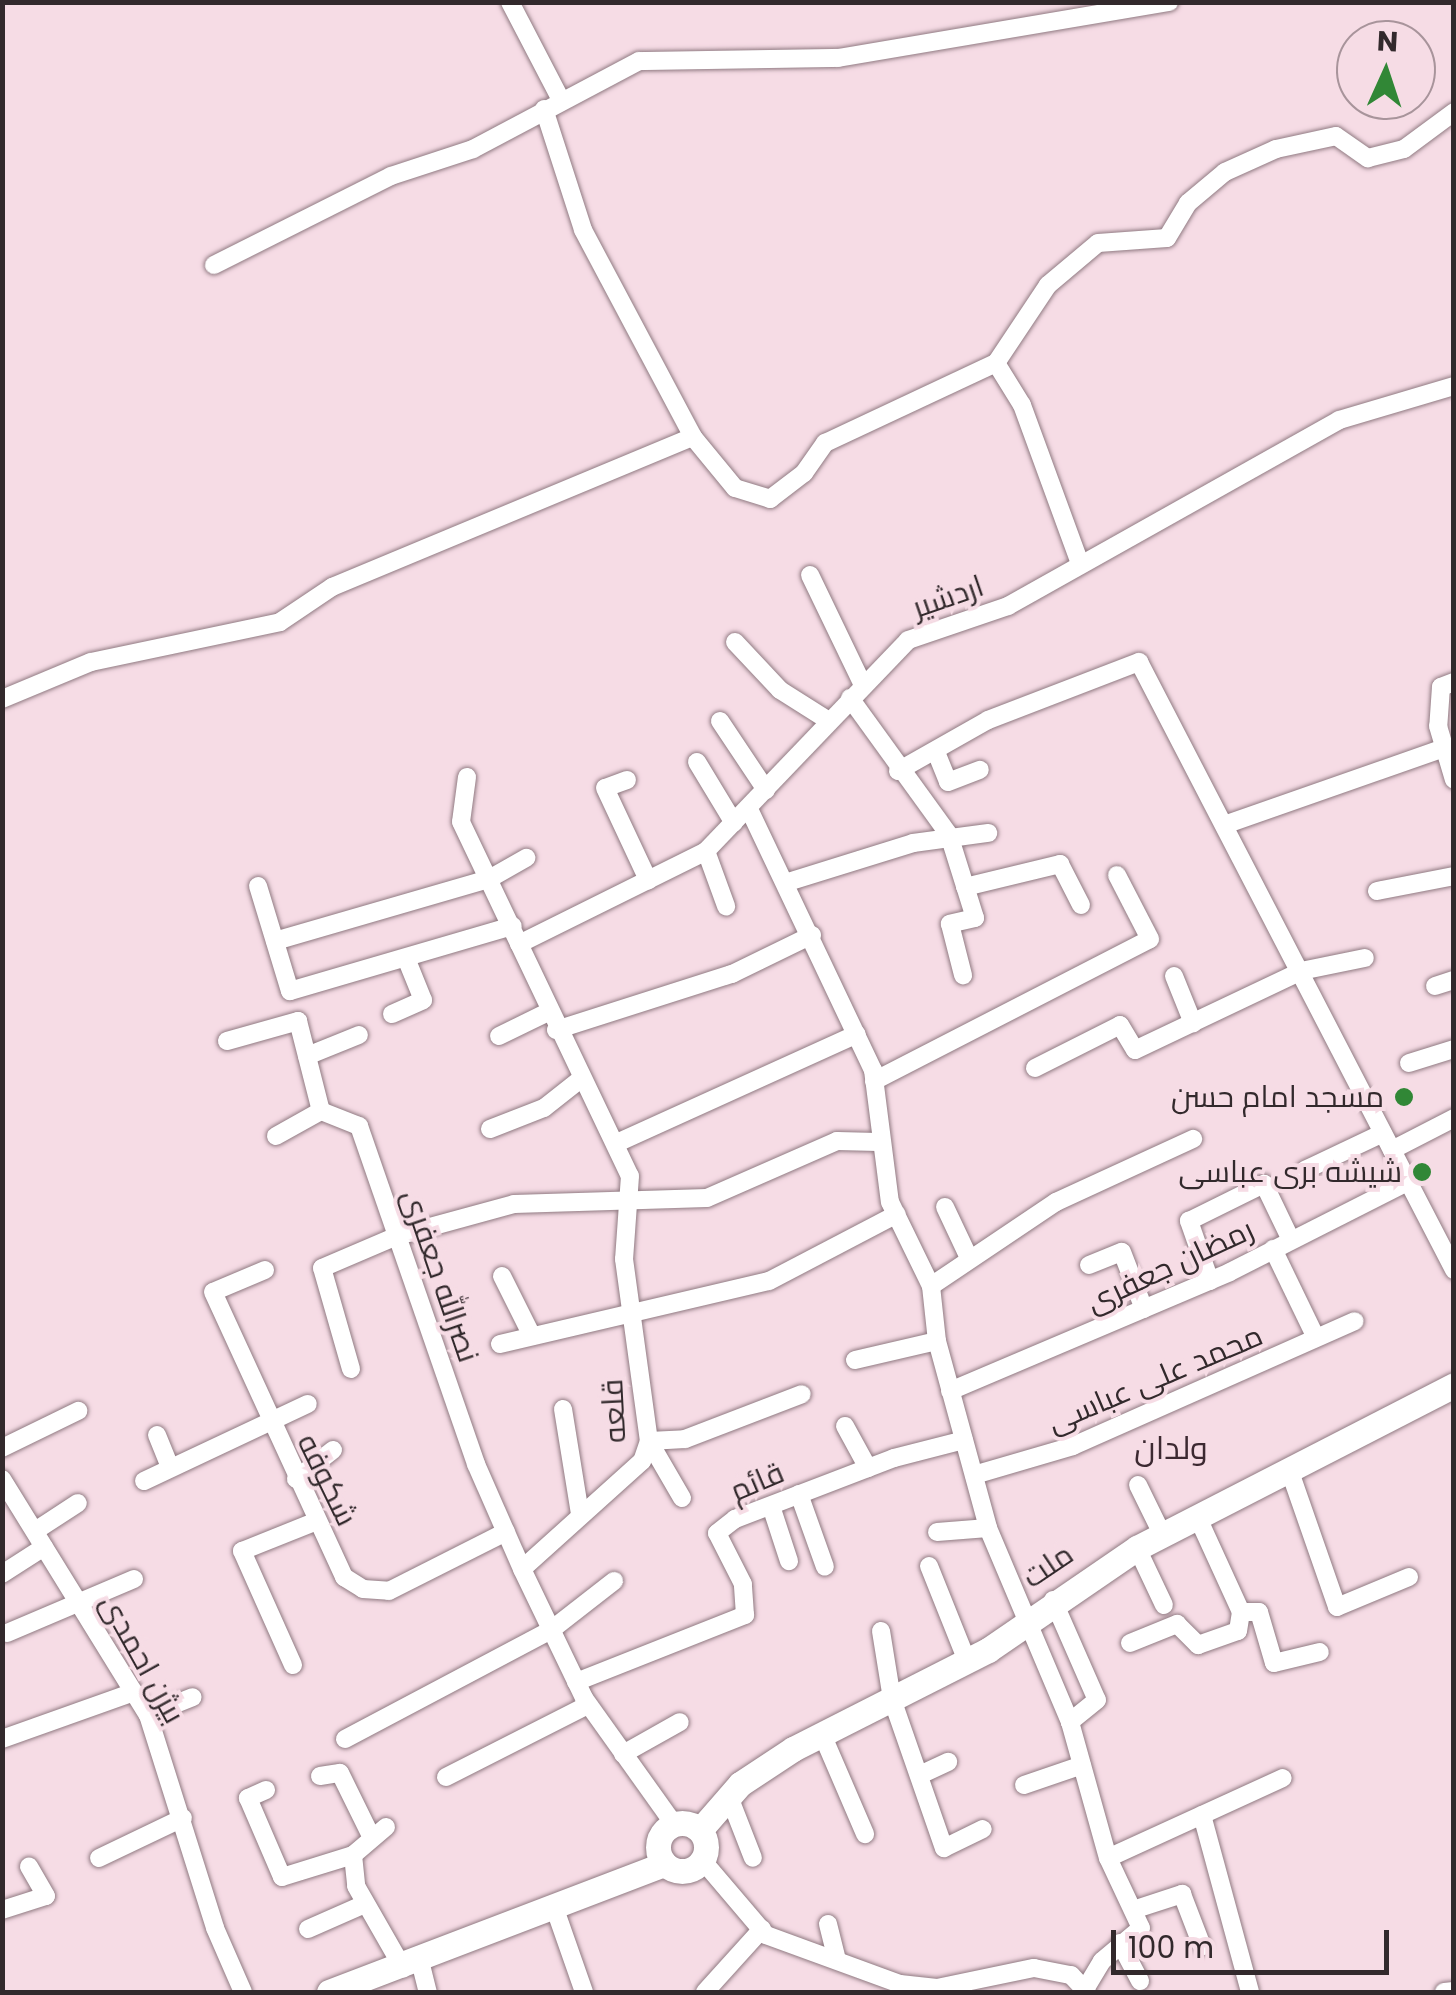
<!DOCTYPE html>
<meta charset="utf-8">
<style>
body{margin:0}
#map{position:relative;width:1456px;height:1995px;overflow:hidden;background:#f6dce5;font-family:Poppins,Cairo,sans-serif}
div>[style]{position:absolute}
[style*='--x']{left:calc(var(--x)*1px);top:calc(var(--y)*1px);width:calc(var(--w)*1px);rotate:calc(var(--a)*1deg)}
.roads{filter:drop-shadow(0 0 2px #907a82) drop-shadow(0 0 2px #907a82)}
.street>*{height:18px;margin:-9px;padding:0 9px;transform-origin:9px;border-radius:9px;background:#fff}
.secondary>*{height:25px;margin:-12.5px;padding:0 12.5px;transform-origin:12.5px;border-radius:12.5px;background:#fff}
.secondary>.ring{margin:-12.5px;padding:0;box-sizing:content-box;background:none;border:25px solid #fff;border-radius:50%}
.dots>*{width:28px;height:28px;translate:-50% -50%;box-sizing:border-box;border:5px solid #f6dce5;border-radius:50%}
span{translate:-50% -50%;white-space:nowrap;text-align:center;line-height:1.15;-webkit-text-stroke:8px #f6dce5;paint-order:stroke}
.street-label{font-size:30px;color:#32292c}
.poi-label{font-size:30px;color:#32292c}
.right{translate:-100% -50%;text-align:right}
.neighbourhood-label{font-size:32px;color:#3c2931}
.frame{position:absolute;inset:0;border:5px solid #32292c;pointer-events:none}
.north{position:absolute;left:1336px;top:20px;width:100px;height:100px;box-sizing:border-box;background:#f6dce5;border:2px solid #a8949b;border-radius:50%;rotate:3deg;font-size:28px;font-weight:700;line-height:40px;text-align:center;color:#32292c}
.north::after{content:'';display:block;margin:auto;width:35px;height:45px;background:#318736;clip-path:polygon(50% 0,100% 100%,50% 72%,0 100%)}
.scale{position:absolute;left:1111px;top:1930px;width:278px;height:45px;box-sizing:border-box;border:5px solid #32292c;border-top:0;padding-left:12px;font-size:30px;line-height:35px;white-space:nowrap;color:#32292c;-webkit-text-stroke:8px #f6dce5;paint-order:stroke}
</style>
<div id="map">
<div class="roads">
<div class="street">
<i style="--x:510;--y:2;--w:110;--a:62.5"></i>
<i style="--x:544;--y:109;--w:127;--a:72.1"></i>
<i style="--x:583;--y:230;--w:234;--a:62"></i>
<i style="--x:214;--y:265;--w:198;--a:-26.7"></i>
<i style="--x:391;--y:176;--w:86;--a:-18.2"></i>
<i style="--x:473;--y:149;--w:188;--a:-27.9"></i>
<i style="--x:639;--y:61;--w:199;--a:-0.9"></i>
<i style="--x:838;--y:58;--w:336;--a:-9.6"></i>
<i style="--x:996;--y:363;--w:49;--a:58.2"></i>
<i style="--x:1022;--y:405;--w:166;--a:69.9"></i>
<i style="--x:810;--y:575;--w:120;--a:64.3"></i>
<i style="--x:735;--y:642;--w:66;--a:46.8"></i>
<i style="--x:780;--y:690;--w:58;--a:32.3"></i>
<i style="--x:1454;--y:682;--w:14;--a:159"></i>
<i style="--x:1441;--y:687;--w:39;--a:94"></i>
<i style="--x:1438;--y:726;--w:56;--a:73.5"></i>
<i style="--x:850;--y:698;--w:169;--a:54.1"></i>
<i style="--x:949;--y:835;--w:87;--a:72.6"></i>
<i style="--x:975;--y:918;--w:26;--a:167"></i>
<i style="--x:950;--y:924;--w:53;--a:75.7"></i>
<i style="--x:2;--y:699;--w:96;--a:-22.6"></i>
<i style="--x:91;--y:662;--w:193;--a:-11.9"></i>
<i style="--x:280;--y:622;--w:63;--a:-33.9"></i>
<i style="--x:332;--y:587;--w:391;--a:-22.6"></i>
<i style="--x:693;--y:437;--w:66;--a:50.5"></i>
<i style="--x:735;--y:488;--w:37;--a:17"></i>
<i style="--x:770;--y:499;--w:43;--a:-37.4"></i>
<i style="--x:804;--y:473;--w:37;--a:-55"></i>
<i style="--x:825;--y:443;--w:189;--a:-25.1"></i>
<i style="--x:996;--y:363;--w:94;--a:-56.3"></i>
<i style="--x:1048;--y:285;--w:65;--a:-40"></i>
<i style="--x:1098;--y:243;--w:69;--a:-4.1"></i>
<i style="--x:1167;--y:238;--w:41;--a:-59"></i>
<i style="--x:1188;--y:203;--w:48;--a:-40"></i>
<i style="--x:1225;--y:172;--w:56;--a:-24.3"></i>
<i style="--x:1276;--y:149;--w:61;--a:-12.2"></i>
<i style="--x:1336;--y:136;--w:39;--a:35"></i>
<i style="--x:1368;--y:158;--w:37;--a:-14"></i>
<i style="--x:1404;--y:149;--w:62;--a:-36.5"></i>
<i style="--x:720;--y:721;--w:83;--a:56.3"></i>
<i style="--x:936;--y:752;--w:32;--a:68"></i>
<i style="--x:948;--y:782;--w:34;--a:-21"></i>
<i style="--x:697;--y:762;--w:71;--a:58.8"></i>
<i style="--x:898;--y:771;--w:103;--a:-29.5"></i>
<i style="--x:988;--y:720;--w:162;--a:-21"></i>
<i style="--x:1139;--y:662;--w:685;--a:62.61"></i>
<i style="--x:467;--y:777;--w:45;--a:97.6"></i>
<i style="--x:461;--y:822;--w:392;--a:64.5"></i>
<i style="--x:630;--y:1176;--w:83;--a:94.1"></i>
<i style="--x:624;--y:1259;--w:184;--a:82.2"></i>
<i style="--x:649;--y:1441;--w:21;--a:109"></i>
<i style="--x:642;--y:1461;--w:161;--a:138"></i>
<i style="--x:627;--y:780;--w:23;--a:160"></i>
<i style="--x:605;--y:788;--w:102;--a:64.9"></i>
<i style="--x:749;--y:809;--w:289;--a:64.6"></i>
<i style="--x:873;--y:1070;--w:133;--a:82.7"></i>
<i style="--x:890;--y:1202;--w:93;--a:64"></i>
<i style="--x:931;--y:1286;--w:55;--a:83.8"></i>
<i style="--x:937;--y:1341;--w:194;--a:74.7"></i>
<i style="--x:988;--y:1528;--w:211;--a:67.1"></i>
<i style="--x:1070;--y:1722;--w:141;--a:74.4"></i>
<i style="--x:1108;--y:1858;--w:77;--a:64.8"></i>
<i style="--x:1141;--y:1928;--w:51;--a:139.8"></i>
<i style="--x:1102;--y:1961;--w:31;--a:121"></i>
<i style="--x:1227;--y:824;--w:230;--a:-19.3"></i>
<i style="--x:706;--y:851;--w:59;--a:70"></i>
<i style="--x:788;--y:882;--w:131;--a:-17.3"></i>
<i style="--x:913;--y:843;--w:76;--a:-7.6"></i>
<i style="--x:258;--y:886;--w:110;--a:73.1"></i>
<i style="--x:290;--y:991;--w:232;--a:-16.3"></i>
<i style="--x:965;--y:887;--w:98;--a:-13.6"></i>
<i style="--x:1060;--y:864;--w:46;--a:62.9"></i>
<i style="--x:1377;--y:891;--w:78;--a:-11"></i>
<i style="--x:275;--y:941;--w:223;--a:-16.2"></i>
<i style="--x:489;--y:879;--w:43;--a:-29.6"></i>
<i style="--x:519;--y:944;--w:209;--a:-26.4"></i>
<i style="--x:706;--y:851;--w:292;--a:-46.2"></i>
<i style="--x:908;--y:640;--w:106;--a:-18.8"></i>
<i style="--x:1008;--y:606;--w:380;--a:-29.3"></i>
<i style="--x:1339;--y:420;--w:120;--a:-16.5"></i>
<i style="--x:1174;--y:976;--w:51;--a:68"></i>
<i style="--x:1435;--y:986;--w:20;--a:-18"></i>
<i style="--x:392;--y:1014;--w:34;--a:-24"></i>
<i style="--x:423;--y:1000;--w:45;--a:-112"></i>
<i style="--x:556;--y:1030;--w:185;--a:-17.7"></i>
<i style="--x:732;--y:974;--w:89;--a:-26"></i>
<i style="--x:499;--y:1036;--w:55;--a:-26.1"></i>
<i style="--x:227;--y:1041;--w:74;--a:-15.7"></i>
<i style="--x:298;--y:1021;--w:93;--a:75.7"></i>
<i style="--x:321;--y:1111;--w:41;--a:21.5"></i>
<i style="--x:359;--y:1126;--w:358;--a:70.9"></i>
<i style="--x:476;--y:1464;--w:115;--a:66.3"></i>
<i style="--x:522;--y:1569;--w:143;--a:64.3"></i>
<i style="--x:584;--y:1698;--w:155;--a:54.5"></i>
<i style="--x:307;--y:1056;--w:56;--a:-22"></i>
<i style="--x:1409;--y:1063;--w:47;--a:-17.3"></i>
<i style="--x:1035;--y:1068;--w:95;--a:-26.8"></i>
<i style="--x:1120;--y:1025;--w:29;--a:59"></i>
<i style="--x:1135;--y:1050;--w:184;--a:-25.4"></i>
<i style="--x:1301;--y:971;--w:65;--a:-11.5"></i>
<i style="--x:874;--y:1081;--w:310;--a:-27.2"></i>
<i style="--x:1150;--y:939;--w:72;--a:-117.3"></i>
<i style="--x:490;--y:1129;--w:58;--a:-21.3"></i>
<i style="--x:544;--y:1108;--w:48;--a:-38.3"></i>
<i style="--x:276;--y:1136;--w:51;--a:-29.1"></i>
<i style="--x:619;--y:1142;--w:261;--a:-24.4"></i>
<i style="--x:1392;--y:1150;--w:70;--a:-27.3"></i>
<i style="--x:1305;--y:1170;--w:86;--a:-25.4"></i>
<i style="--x:945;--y:1207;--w:56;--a:64.8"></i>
<i style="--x:1273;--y:1249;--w:97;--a:64.2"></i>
<i style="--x:1089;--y:1265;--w:35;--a:-22"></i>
<i style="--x:1122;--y:1252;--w:61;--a:68.9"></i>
<i style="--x:265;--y:1270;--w:56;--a:157.1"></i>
<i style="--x:213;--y:1292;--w:314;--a:65.3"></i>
<i style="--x:344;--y:1577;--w:22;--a:32"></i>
<i style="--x:363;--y:1589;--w:26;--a:4"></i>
<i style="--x:389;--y:1591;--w:131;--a:-26.8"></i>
<i style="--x:502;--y:1276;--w:67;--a:63.4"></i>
<i style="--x:1210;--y:1281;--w:64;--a:-109.3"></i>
<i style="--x:1189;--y:1221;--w:84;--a:-26.3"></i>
<i style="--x:1264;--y:1184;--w:62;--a:64.3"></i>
<i style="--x:931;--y:1286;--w:151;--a:-33.9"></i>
<i style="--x:1056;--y:1202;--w:151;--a:-24.7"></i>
<i style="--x:500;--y:1344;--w:276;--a:-13.2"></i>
<i style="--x:769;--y:1281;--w:144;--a:-27.6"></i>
<i style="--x:855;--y:1360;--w:84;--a:-13"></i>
<i style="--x:351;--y:1369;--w:105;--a:-106"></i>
<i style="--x:322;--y:1268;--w:82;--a:-23.1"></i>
<i style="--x:397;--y:1236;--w:121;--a:-15.3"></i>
<i style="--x:514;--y:1204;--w:193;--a:-1.8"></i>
<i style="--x:707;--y:1198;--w:142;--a:-23.7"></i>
<i style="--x:837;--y:1141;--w:41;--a:1.4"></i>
<i style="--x:950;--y:1391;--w:304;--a:-23"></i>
<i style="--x:1230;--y:1272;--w:201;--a:-26.9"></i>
<i style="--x:563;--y:1409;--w:106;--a:80.8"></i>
<i style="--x:845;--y:1426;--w:48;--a:61.3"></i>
<i style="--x:157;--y:1435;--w:35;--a:68"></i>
<i style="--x:2;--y:1448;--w:85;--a:-26"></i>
<i style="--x:1289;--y:1469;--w:146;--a:70.8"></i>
<i style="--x:1337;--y:1607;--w:78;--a:-22.6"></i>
<i style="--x:974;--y:1475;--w:103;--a:-16.3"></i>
<i style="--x:1073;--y:1446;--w:308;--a:-23.9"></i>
<i style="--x:2;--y:1479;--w:278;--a:58.3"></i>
<i style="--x:148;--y:1715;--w:223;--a:72.5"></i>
<i style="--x:215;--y:1928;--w:70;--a:66.4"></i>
<i style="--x:296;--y:1479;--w:47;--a:-38.1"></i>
<i style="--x:144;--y:1481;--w:181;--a:-25.2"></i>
<i style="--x:1138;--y:1485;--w:55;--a:63.9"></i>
<i style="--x:799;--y:1494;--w:77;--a:70.4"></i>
<i style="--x:682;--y:1498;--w:66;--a:-120.1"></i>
<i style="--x:649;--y:1441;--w:36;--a:-3"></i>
<i style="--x:685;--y:1439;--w:125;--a:-21"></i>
<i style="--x:771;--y:1506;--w:58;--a:71.9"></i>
<i style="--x:35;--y:1531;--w:51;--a:-33.1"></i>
<i style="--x:937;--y:1532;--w:51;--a:-4.5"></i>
<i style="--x:1137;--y:1548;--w:63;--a:64.7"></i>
<i style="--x:929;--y:1566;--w:102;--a:68.2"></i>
<i style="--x:2;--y:1574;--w:50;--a:-32.7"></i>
<i style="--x:1053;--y:1600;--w:109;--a:66.3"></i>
<i style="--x:1097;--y:1700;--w:35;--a:141"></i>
<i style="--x:1241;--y:1612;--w:18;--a:0"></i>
<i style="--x:1259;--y:1612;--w:53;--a:73.6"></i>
<i style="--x:1274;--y:1663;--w:47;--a:-13.4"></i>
<i style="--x:881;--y:1631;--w:69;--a:80.8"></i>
<i style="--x:892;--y:1699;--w:158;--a:70.8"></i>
<i style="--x:944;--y:1848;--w:43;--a:-26"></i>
<i style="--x:7;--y:1633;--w:138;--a:-23"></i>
<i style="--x:1130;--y:1643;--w:51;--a:-22"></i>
<i style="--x:1177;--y:1624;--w:30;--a:45"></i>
<i style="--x:1198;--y:1645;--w:42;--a:-19.3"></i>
<i style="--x:1238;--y:1631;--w:19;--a:-81"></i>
<i style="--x:1241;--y:1612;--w:106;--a:-114.6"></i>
<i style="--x:293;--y:1665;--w:125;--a:-114.1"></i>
<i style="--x:242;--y:1551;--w:81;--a:-21.8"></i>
<i style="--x:576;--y:1682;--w:182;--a:-21.6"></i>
<i style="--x:745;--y:1615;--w:31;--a:-94"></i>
<i style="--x:743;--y:1584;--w:57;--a:-117"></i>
<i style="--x:717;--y:1533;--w:23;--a:-38"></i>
<i style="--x:735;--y:1519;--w:170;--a:-21"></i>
<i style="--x:894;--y:1458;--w:72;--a:-14.4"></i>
<i style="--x:148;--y:1715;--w:48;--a:-21.8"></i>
<i style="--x:822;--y:1734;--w:109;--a:66.7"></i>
<i style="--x:2;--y:1739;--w:140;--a:-19.6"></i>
<i style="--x:345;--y:1739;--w:233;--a:-27.9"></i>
<i style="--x:551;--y:1630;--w:80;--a:-37.9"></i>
<i style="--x:623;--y:1754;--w:65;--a:-29.3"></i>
<i style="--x:922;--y:1774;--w:29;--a:-25"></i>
<i style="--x:320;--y:1776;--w:20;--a:-9"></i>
<i style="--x:340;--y:1773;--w:72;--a:63.8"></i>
<i style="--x:446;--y:1777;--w:159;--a:-26.9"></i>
<i style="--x:1024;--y:1785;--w:61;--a:-19"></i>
<i style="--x:266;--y:1790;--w:20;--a:156"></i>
<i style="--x:248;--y:1798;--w:86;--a:66.7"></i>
<i style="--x:282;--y:1877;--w:74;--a:-17.2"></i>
<i style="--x:730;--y:1799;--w:63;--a:68.7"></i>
<i style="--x:1202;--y:1815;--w:183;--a:74.8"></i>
<i style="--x:386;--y:1827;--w:43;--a:139.7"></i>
<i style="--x:353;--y:1855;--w:31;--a:84"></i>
<i style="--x:356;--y:1886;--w:95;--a:60.2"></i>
<i style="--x:99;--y:1858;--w:93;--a:-25.5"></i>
<i style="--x:1108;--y:1858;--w:192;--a:-24.6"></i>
<i style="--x:703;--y:1861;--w:97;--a:49.6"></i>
<i style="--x:766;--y:1935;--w:143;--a:20.1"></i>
<i style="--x:900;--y:1984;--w:37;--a:6"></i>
<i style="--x:937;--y:1988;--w:99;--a:-11.7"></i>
<i style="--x:1034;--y:1968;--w:38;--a:11"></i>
<i style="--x:1071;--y:1975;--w:23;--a:47"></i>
<i style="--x:2;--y:1910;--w:46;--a:-17.7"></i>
<i style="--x:46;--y:1896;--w:34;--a:-120"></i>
<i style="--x:1133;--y:1910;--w:52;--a:-18.1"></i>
<i style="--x:1182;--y:1894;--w:56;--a:69"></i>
<i style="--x:556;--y:1912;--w:85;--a:70.7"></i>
<i style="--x:828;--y:1924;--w:37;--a:76"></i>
<i style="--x:308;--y:1929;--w:62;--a:-23.7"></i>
<i style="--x:1120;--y:1943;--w:43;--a:62.2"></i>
<i style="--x:420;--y:1961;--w:32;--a:76"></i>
<i style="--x:705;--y:1992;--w:85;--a:-47.9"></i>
<i style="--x:1444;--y:1992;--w:10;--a:-6"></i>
</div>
<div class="secondary">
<i class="ring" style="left:658px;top:1823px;width:23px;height:23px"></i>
<i style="--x:700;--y:1830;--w:61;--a:-49"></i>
<i style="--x:740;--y:1784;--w:64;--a:-33.4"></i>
<i style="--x:793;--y:1749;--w:219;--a:-26.9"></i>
<i style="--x:988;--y:1650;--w:181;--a:-34.4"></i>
<i style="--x:1137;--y:1548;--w:356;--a:-27.2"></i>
<i style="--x:329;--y:1992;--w:359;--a:-20.9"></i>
</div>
</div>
<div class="dots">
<i style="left:1404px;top:1097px;background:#318736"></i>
<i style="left:1422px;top:1172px;background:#318736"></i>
</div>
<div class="street-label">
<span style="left:948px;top:597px;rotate:-19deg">اردشیر</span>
<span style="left:1170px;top:1266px;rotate:-25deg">رمضان جعفری</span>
<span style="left:440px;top:1276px;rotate:71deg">نصرالله جعفری</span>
<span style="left:1155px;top:1379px;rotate:-23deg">محمد علی عباسی</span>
<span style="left:614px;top:1411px;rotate:-93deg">قلعه</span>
<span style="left:327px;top:1480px;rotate:64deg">شکوفه</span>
<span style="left:757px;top:1482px;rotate:-23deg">قائم</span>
<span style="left:1048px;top:1566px;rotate:-34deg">ملت</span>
<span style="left:142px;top:1659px;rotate:61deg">بیژن احمدی</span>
</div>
<div class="poi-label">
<span class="right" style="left:1384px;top:1097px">مسجد امام حسن</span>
<span class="right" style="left:1402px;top:1172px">شیشه بری عباسی</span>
</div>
<div class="neighbourhood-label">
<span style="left:1171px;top:1448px">ولدان</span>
</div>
<div class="frame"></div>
<div class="north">N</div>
<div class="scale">100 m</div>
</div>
